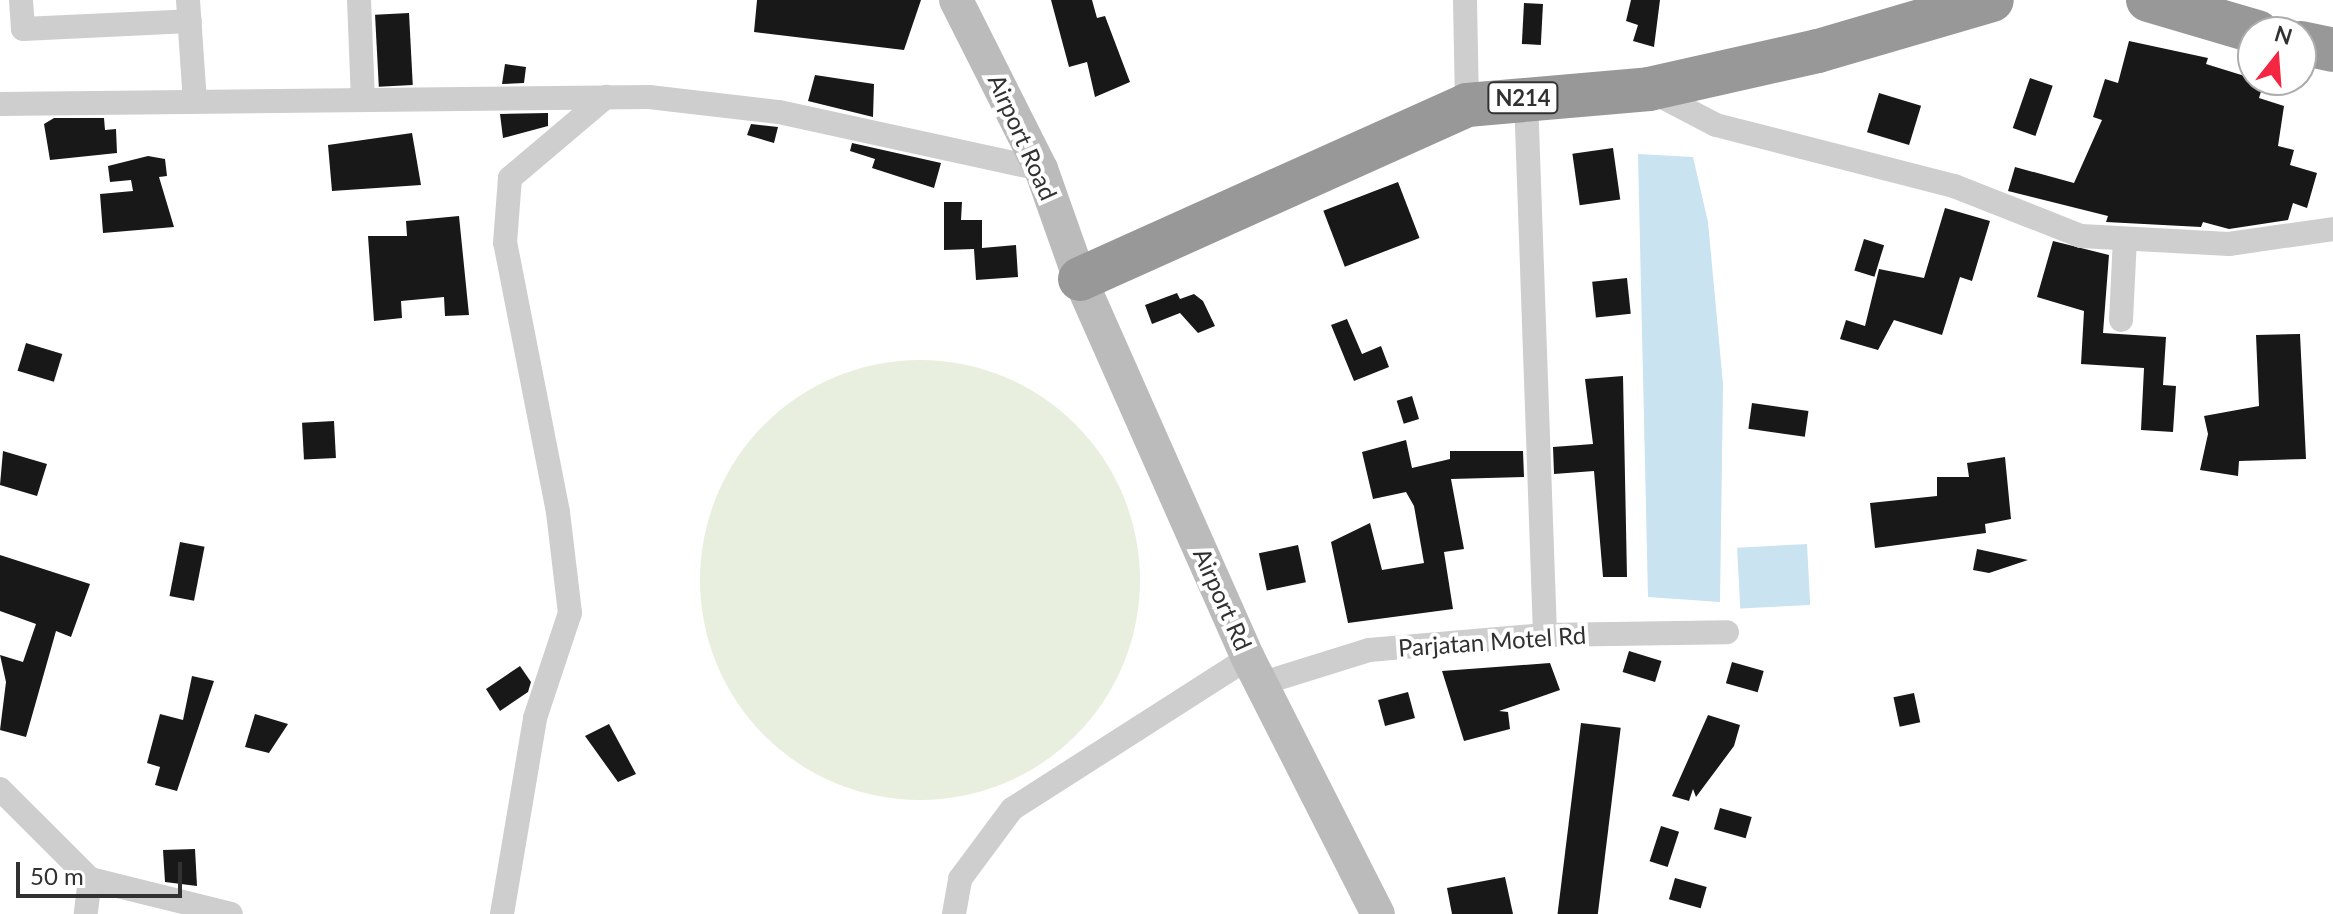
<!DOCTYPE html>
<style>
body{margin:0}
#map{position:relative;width:2333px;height:914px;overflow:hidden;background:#fff;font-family:Lato,sans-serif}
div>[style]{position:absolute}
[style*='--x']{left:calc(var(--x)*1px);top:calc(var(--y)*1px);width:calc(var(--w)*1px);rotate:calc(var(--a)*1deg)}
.green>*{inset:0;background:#e8efde}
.round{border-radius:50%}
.water>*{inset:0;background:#c9e3f0;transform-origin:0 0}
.building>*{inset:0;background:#181818;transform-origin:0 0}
.street>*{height:24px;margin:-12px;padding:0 12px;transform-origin:12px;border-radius:12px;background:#cecece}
.secondary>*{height:34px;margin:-17px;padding:0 17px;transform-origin:17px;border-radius:17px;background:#bbb}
.highway>*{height:44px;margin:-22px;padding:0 22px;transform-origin:22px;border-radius:22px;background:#989898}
span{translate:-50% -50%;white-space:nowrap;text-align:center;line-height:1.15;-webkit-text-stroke:8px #fff;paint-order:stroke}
.shield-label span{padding:2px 6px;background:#fff;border:2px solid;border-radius:6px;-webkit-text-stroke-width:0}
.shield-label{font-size:22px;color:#313131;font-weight:700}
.street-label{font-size:24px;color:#313131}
.north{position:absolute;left:2237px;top:16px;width:80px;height:80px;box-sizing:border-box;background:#fff;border:2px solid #adadad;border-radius:50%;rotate:17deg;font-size:22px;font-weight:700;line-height:32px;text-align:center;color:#313131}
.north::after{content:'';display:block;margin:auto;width:28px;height:36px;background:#f42642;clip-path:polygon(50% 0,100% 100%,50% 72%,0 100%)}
.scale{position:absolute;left:16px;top:862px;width:166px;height:36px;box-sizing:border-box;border:4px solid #313131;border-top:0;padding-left:10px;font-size:24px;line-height:28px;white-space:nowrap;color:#313131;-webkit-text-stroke:6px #fff;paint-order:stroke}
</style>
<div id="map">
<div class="green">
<i class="round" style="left:700px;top:360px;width:440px;height:440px"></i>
</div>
<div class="water">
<i style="clip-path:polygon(1638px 154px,1693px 157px,1708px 222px,1723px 384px,1720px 602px,1648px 597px)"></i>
<i style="left:1807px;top:544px;width:61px;height:70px;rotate:87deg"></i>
</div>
<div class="building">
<i style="clip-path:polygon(757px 0,921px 0,904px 50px,754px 32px)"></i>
<i style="clip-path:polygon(1051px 0,1092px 0,1097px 18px,1105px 16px,1130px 82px,1095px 97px,1087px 62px,1069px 67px)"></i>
<i style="clip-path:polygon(1631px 0,1660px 0,1654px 47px,1633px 41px,1638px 25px,1626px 21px)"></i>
<i style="left:1524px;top:3px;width:19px;height:41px;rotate:3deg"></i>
<i style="left:409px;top:13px;width:72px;height:34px;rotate:87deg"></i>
<i style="clip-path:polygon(2129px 41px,2208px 58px,2206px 64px,2264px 82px,2259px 98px,2284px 106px,2278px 146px,2294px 150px,2290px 165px,2317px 173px,2307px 208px,2293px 203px,2288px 220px,2229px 229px,2203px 222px,2201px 227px,2106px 222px,2108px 216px,2008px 191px,2015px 167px,2074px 183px,2102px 120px,2093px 117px,2105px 79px,2118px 83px)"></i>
<i style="clip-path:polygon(505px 64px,526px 67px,524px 83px,502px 84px)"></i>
<i style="clip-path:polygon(815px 75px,874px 84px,873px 117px,808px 101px)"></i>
<i style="left:2030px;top:78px;width:24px;height:53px;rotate:19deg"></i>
<i style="left:1879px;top:93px;width:44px;height:41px;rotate:17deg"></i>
<i style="clip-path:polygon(548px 113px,548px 126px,503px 138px,500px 114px)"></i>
<i style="clip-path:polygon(54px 118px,104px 118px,105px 130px,116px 129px,117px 153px,50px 160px,44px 124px)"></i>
<i style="clip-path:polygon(751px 124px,778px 127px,774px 143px,747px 135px)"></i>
<i style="clip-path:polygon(412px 133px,421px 185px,332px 191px,328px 145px)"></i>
<i style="clip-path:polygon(852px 143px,941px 163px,934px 188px,872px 168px,875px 159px,850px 151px)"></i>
<i style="left:1613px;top:148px;width:52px;height:41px;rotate:82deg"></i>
<i style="clip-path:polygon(148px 156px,165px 159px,167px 176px,159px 177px,174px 227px,103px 233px,100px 194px,133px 191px,131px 180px,110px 182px,108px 166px)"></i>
<i style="left:1398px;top:182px;width:60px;height:80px;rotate:69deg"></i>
<i style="clip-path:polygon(944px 202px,962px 202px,961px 220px,982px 220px,982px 248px,1016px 245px,1018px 277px,976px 280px,974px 249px,944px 250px)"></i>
<i style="clip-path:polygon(1945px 208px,1990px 221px,1972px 281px,1960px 277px,1942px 335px,1894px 320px,1878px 350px,1840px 339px,1846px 320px,1865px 326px,1879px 269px,1924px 278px)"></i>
<i style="clip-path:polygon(459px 216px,469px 315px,445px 316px,444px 297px,401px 301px,402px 318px,374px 321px,368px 236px,407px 236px,406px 221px)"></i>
<i style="left:1864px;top:239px;width:21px;height:33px;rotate:17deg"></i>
<i style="clip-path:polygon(2053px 241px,2109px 255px,2103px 333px,2166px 337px,2163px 385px,2176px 386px,2173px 432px,2141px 430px,2144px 368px,2081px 364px,2084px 311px,2037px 297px)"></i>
<i style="left:1627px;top:278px;width:36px;height:35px;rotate:84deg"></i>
<i style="clip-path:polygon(1177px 293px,1180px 299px,1194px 294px,1203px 301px,1215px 326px,1198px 333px,1180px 313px,1152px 324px,1145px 305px)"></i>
<i style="clip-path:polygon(1347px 319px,1362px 354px,1381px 346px,1389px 367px,1354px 381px,1331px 325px)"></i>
<i style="clip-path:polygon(2300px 334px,2306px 459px,2239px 461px,2238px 476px,2200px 470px,2208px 434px,2204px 416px,2259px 406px,2256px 335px)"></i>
<i style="left:26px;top:343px;width:38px;height:29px;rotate:17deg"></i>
<i style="clip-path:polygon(1623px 376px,1627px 577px,1603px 577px,1594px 471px,1554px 474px,1553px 447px,1593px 444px,1585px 379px)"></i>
<i style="left:1412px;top:396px;width:24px;height:16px;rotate:73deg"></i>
<i style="left:1752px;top:403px;width:57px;height:26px;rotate:8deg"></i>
<i style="left:334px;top:421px;width:37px;height:32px;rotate:87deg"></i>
<i style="clip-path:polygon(1406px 440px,1412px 468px,1450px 459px,1450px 451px,1523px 451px,1524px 477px,1451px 479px,1464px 549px,1444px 552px,1453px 609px,1348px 623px,1331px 542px,1370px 523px,1382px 570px,1424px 563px,1414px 506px,1406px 492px,1373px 499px,1362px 452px)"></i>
<i style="clip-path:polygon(3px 451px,47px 464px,37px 496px,0 485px)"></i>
<i style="clip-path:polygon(2005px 457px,2011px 519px,1985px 524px,1986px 533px,1875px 548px,1870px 503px,1937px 496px,1937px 477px,1969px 477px,1967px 463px)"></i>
<i style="left:180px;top:542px;width:25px;height:55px;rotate:11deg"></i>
<i style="left:1298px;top:545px;width:38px;height:40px;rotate:78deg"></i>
<i style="clip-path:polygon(1977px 549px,2028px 560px,1989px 573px,1973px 570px)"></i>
<i style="clip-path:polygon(0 555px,90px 584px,71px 637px,56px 631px,26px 737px,0 730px,6px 682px,0 655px,23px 662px,36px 624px,0 611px)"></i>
<i style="left:1629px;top:651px;width:34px;height:22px;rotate:17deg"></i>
<i style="left:1732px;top:662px;width:33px;height:22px;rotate:16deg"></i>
<i style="clip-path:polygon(1550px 663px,1560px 690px,1499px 711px,1508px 712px,1510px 729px,1464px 741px,1442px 671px)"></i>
<i style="clip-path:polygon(520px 666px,531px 682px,528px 692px,500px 711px,486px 689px)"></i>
<i style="clip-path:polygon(192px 676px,214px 681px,177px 791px,155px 785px,160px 767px,147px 763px,160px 714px,183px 720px)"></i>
<i style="left:1408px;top:692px;width:27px;height:31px;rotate:75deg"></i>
<i style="left:1914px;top:693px;width:30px;height:21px;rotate:78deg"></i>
<i style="clip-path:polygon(255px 714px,288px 724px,269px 753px,245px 747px)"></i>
<i style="clip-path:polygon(1708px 715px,1740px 725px,1734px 746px,1696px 797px,1693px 789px,1689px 801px,1672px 796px)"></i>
<i style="left:1581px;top:723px;width:40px;height:193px;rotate:7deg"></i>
<i style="clip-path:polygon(609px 724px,636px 774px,618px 782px,585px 736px)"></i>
<i style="left:1720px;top:808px;width:33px;height:22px;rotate:16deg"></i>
<i style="left:1661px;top:826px;width:19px;height:37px;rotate:18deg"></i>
<i style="clip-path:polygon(195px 849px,197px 886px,165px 882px,163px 850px)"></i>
<i style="clip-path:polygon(1505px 877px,1513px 914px,1452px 914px,1447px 888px)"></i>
<i style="left:1675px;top:878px;width:33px;height:22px;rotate:16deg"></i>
</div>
<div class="street">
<i style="--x:21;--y:0;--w:29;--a:86"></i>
<i style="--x:23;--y:29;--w:167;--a:-2.7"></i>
<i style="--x:188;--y:0;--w:102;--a:86.1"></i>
<i style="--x:359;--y:0;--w:100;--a:87.7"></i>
<i style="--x:1465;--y:0;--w:105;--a:88.9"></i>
<i style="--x:1651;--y:91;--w:73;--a:27.6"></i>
<i style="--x:1716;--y:125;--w:246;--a:14.4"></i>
<i style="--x:1954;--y:186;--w:136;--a:21.5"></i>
<i style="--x:2081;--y:236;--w:148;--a:3.1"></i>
<i style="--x:2229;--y:244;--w:105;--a:-8.2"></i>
<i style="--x:1526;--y:98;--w:537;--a:87.97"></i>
<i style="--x:0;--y:104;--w:649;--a:-0.62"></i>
<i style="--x:649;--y:97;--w:131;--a:6.6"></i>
<i style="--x:779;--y:112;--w:268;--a:12.3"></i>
<i style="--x:2121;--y:320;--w:81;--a:-87.2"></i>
<i style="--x:1263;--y:683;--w:111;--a:-17.3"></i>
<i style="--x:1369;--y:650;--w:177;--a:-4.9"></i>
<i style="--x:1545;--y:635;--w:182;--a:-0.9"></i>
<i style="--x:0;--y:789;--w:127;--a:45"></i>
<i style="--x:90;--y:879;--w:35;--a:97"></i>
<i style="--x:90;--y:879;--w:145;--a:13.9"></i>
<i style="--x:502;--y:914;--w:199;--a:-80.4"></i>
<i style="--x:535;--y:718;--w:111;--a:-71.6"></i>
<i style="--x:570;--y:613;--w:102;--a:-96.8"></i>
<i style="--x:558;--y:512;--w:274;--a:-101.1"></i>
<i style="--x:505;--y:243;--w:65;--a:-85.6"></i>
<i style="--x:510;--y:178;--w:126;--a:-40.2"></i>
<i style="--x:954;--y:914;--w:36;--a:-80"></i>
<i style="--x:960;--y:879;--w:87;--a:-53.4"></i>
<i style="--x:1012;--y:809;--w:280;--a:-32.6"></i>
</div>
<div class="secondary">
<i style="--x:956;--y:0;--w:189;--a:63.3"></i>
<i style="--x:1041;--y:169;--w:117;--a:70.5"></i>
<i style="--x:1080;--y:279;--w:415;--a:66.1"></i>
<i style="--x:1248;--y:658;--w:287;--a:63.1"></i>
</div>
<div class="highway">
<i style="--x:2148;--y:0;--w:114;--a:16.4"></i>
<i style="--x:2301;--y:43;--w:33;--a:12"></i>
<i style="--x:1080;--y:279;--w:424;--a:-24.2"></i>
<i style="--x:1467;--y:105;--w:183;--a:-5"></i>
<i style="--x:1649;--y:89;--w:173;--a:-12.7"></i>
<i style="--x:1818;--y:51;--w:181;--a:-16.3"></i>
</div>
<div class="shield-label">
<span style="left:1523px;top:98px">N214</span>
</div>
<div class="street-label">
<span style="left:1023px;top:137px;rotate:66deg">Airport Road</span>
<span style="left:1223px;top:599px;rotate:66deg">Airport Rd</span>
<span style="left:1492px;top:641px;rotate:-4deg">Parjatan Motel Rd</span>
</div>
<div class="north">N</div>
<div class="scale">50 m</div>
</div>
